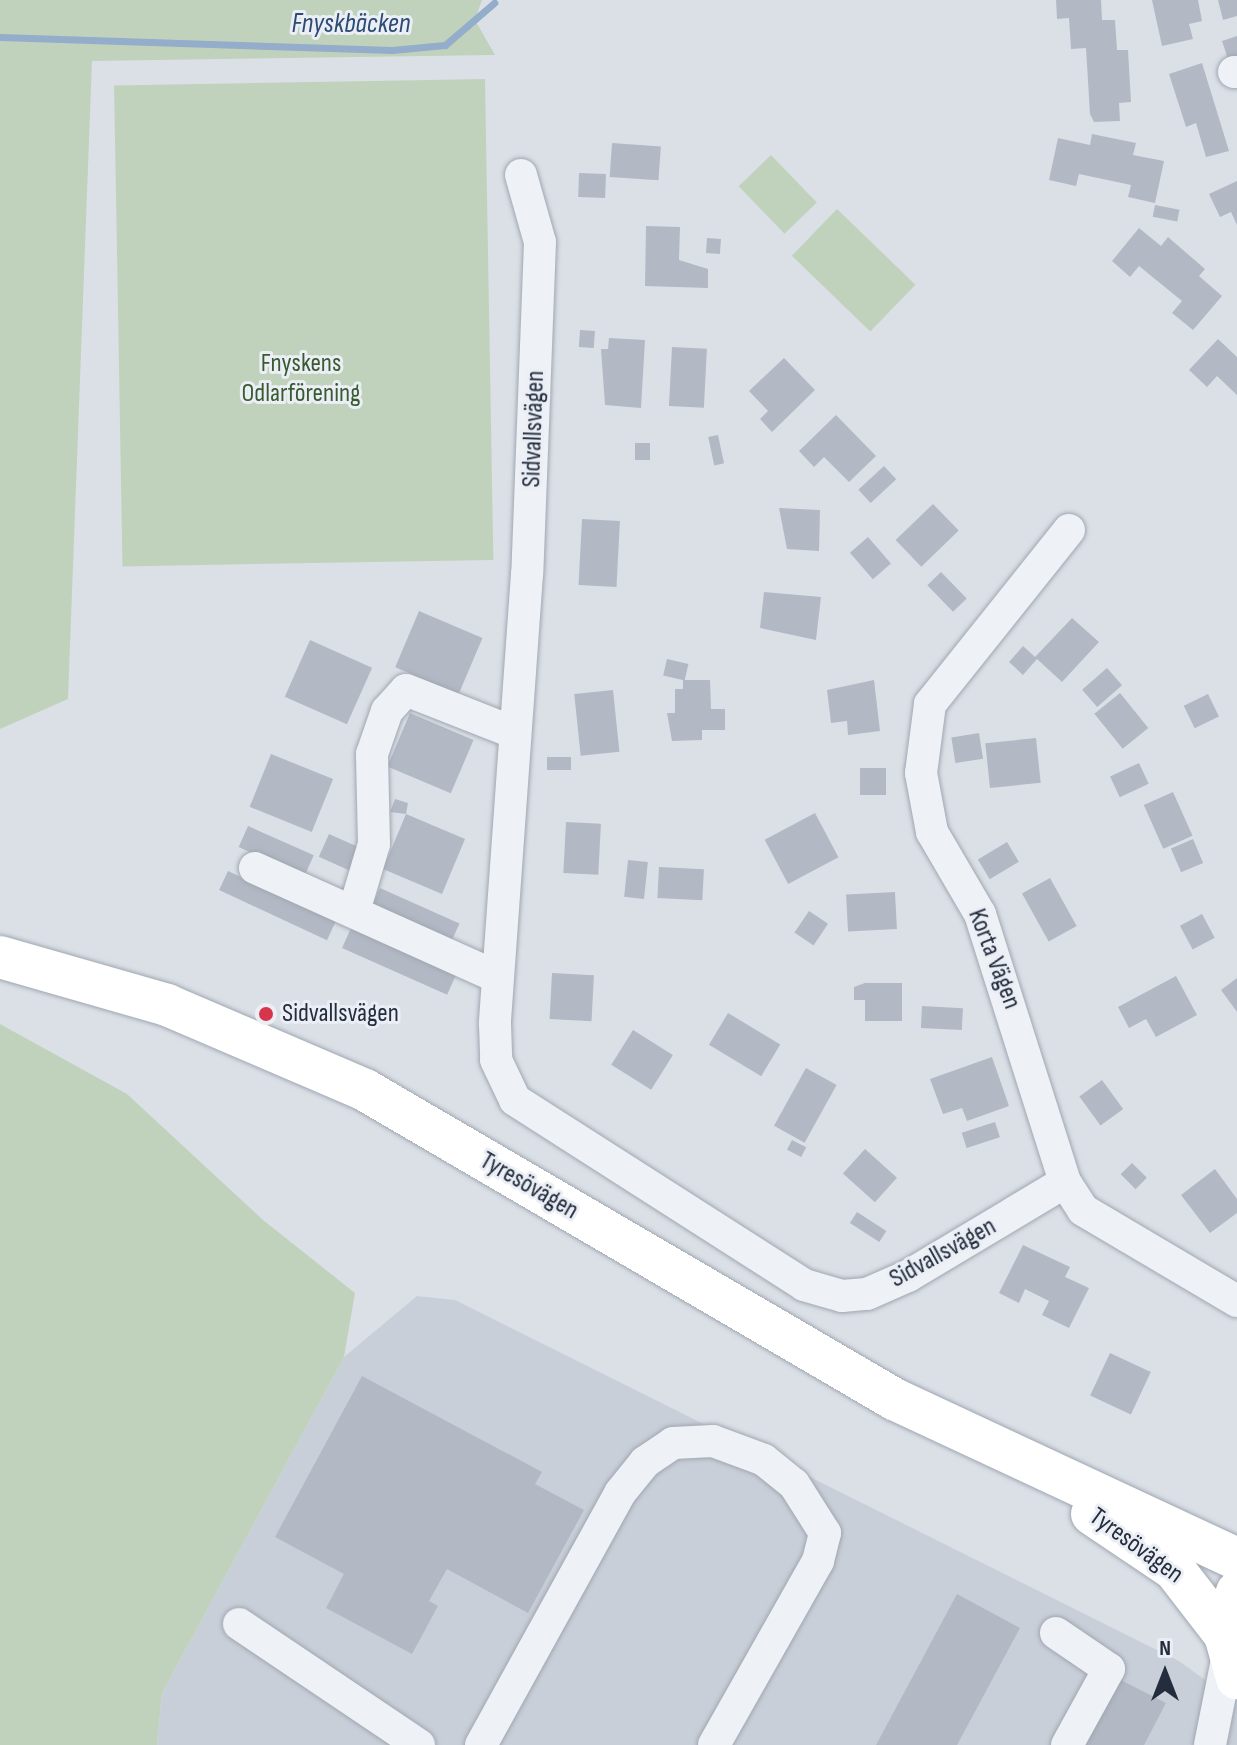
<!DOCTYPE html>
<meta charset="utf-8">
<style>
body{margin:0}
#map{position:relative;width:1237px;height:1745px;overflow:hidden;background:#dbe0e7;font-family:"Sofia Sans Condensed",sans-serif}
div>[style]{position:absolute}
[style*='--x']{left:calc(var(--x)*1px);top:calc(var(--y)*1px);width:calc(var(--w)*1px);rotate:calc(var(--a)*1deg)}
.built>*{inset:0;background:#c9cfd9}
.green>*{inset:0;background:#c1d2bc;transform-origin:0 0}
.stream>*{height:7px;margin:-3.5px;padding:0 3.5px;transform-origin:3.5px;border-radius:3.5px;background:#93adca}
.building>*{inset:0;background:#b2b9c4;transform-origin:0 0}
.roads{filter:drop-shadow(0 0 2px #a0a7b1) drop-shadow(0 0 2px #a0a7b1)}
.minor>*{height:32px;margin:-16px;padding:0 16px;transform-origin:16px;border-radius:16px;background:#eef1f5}
.major>*{height:42px;margin:-21px;padding:0 21px;transform-origin:21px;border-radius:21px;background:#fff}
.dots>*{width:22px;height:22px;translate:-50% -50%;box-sizing:border-box;border:4px solid #ebeff5;border-radius:50%}
span{translate:-50% -50%;white-space:nowrap;text-align:center;line-height:1.15;-webkit-text-stroke:6px #ebeff5;paint-order:stroke}
.park-label{font-size:26px;color:#385b31}
.street-label{font-size:26px;color:#242d3e}
.poi-label{font-size:26px;color:#242d3e}
.left{translate:0 -50%;text-align:left}
.water-label{font-size:28px;color:#2c4b75;font-style:italic}
.north{position:absolute;left:1125px;top:1633px;width:80px;height:80px;-webkit-text-stroke:6px #ebeff5;paint-order:stroke;rotate:0deg;font-size:22px;font-weight:700;line-height:32px;text-align:center;color:#242d3e}
.north::after{content:'';display:block;margin:auto;width:28px;height:36px;background:#242d3e;clip-path:polygon(50% 0,100% 100%,50% 72%,0 100%)}
</style>
<div id="map">
<div class="built">
<i style="clip-path:polygon(417px 1296px,455px 1300px,1179px 1661px,1237px 1703px,1237px 1745px,157px 1745px,162px 1693px,344px 1357px)"></i>
</div>
<div class="green">
<i style="clip-path:polygon(0 0,482px 0,475px 20px,495px 55px,92px 61px,68px 699px,0 729px)"></i>
<i style="left:485px;top:79px;width:481px;height:371px;rotate:89deg"></i>
<i style="left:771px;top:155px;width:66px;height:45px;rotate:46deg"></i>
<i style="left:837px;top:209px;width:109px;height:65px;rotate:44deg"></i>
<i style="clip-path:polygon(0 1024px,127px 1094px,263px 1220px,355px 1293px,344px 1357px,162px 1693px,157px 1745px,0 1745px)"></i>
</div>
<div class="stream">
<i style="--x:0;--y:37;--w:392;--a:1.9"></i>
<i style="--x:392;--y:50;--w:53;--a:-5.4"></i>
<i style="--x:445;--y:45;--w:65;--a:-40.6"></i>
</div>
<div class="building">
<i style="clip-path:polygon(1056px 0,1101px 0,1102px 20px,1115px 20px,1117px 50px,1128px 50px,1131px 102px,1119px 103px,1120px 121px,1094px 122px,1090px 114px,1086px 48px,1071px 49px,1069px 18px,1057px 19px)"></i>
<i style="clip-path:polygon(1152px 0,1198px 0,1202px 21px,1189px 24px,1193px 39px,1162px 46px)"></i>
<i style="clip-path:polygon(1218px 0,1237px 0,1237px 16px,1223px 20px)"></i>
<i style="clip-path:polygon(1237px 36px,1237px 59px,1229px 62px,1222px 41px)"></i>
<i style="clip-path:polygon(1202px 63px,1229px 151px,1206px 157px,1196px 123px,1186px 127px,1169px 74px)"></i>
<i style="clip-path:polygon(1092px 134px,1136px 143px,1133px 155px,1164px 161px,1155px 203px,1128px 197px,1131px 185px,1079px 174px,1076px 186px,1049px 180px,1058px 138px,1090px 145px)"></i>
<i style="left:612px;top:143px;width:49px;height:34px;rotate:4deg"></i>
<i style="left:579px;top:173px;width:27px;height:24px;rotate:2deg"></i>
<i style="clip-path:polygon(1237px 181px,1237px 225px,1231px 212px,1220px 217px,1209px 194px)"></i>
<i style="left:1155px;top:205px;width:25px;height:12px;rotate:11deg"></i>
<i style="clip-path:polygon(646px 226px,680px 227px,679px 260px,708px 269px,708px 288px,645px 286px)"></i>
<i style="clip-path:polygon(1139px 228px,1161px 246px,1168px 237px,1205px 269px,1199px 276px,1222px 296px,1193px 330px,1172px 313px,1182px 301px,1139px 266px,1130px 277px,1112px 261px)"></i>
<i style="left:707px;top:238px;width:14px;height:15px;rotate:4deg"></i>
<i style="left:580px;top:330px;width:15px;height:17px;rotate:4deg"></i>
<i style="clip-path:polygon(609px 338px,645px 340px,641px 408px,605px 405px,601px 349px,608px 349px)"></i>
<i style="clip-path:polygon(1218px 339px,1237px 357px,1237px 395px,1217px 376px,1207px 387px,1189px 370px)"></i>
<i style="left:672px;top:347px;width:35px;height:59px;rotate:3deg"></i>
<i style="clip-path:polygon(784px 358px,815px 390px,772px 432px,760px 419px,768px 411px,749px 391px)"></i>
<i style="clip-path:polygon(836px 415px,876px 456px,849px 482px,824px 457px,814px 467px,799px 451px)"></i>
<i style="left:718px;top:435px;width:29px;height:10px;rotate:78deg"></i>
<i style="left:635px;top:443px;width:15px;height:17px"></i>
<i style="left:884px;top:466px;width:18px;height:35px;rotate:47deg"></i>
<i style="left:933px;top:504px;width:37px;height:52px;rotate:46deg"></i>
<i style="clip-path:polygon(779px 508px,820px 510px,819px 551px,787px 549px)"></i>
<i style="left:582px;top:519px;width:38px;height:66px;rotate:3deg"></i>
<i style="left:868px;top:537px;width:35px;height:24px;rotate:49deg"></i>
<i style="left:941px;top:572px;width:37px;height:19px;rotate:46deg"></i>
<i style="clip-path:polygon(764px 592px,821px 597px,816px 640px,760px 628px)"></i>
<i style="left:419px;top:611px;width:69px;height:61px;rotate:23deg"></i>
<i style="clip-path:polygon(1072px 618px,1099px 642px,1062px 682px,1037px 659px,1023px 675px,1009px 662px,1023px 646px,1035px 657px)"></i>
<i style="left:310px;top:640px;width:68px;height:62px;rotate:24deg"></i>
<i style="left:667px;top:659px;width:22px;height:17px;rotate:13deg"></i>
<i style="left:1107px;top:668px;width:23px;height:33px;rotate:49deg"></i>
<i style="clip-path:polygon(683px 680px,710px 680px,711px 709px,725px 709px,725px 730px,702px 730px,702px 740px,672px 741px,667px 713px,675px 713px,675px 689px,683px 689px)"></i>
<i style="clip-path:polygon(874px 680px,880px 731px,848px 735px,847px 721px,831px 723px,827px 690px)"></i>
<i style="left:613px;top:690px;width:62px;height:39px;rotate:84deg"></i>
<i style="left:1120px;top:693px;width:45px;height:33px;rotate:51deg"></i>
<i style="left:1208px;top:694px;width:25px;height:27px;rotate:64deg"></i>
<i style="left:410px;top:713px;width:69px;height:58px;rotate:23deg"></i>
<i style="left:979px;top:733px;width:26px;height:28px;rotate:81deg"></i>
<i style="left:1036px;top:738px;width:45px;height:51px;rotate:84deg"></i>
<i style="left:271px;top:754px;width:67px;height:57px;rotate:22deg"></i>
<i style="left:547px;top:757px;width:24px;height:13px"></i>
<i style="left:1139px;top:763px;width:23px;height:32px;rotate:65deg"></i>
<i style="left:860px;top:768px;width:26px;height:27px"></i>
<i style="left:1173px;top:792px;width:48px;height:32px;rotate:66deg"></i>
<i style="clip-path:polygon(395px 799px,408px 803px,406px 814px,465px 839px,442px 894px,383px 869px,406px 814px,390px 812px)"></i>
<i style="left:815px;top:813px;width:50px;height:57px;rotate:62deg"></i>
<i style="left:566px;top:822px;width:35px;height:51px;rotate:3deg"></i>
<i style="left:248px;top:826px;width:72px;height:23px;rotate:24deg"></i>
<i style="left:329px;top:834px;width:42px;height:25px;rotate:24deg"></i>
<i style="left:1193px;top:839px;width:26px;height:24px;rotate:67deg"></i>
<i style="left:1007px;top:842px;width:23px;height:34px;rotate:59deg"></i>
<i style="left:628px;top:860px;width:20px;height:37px;rotate:6deg"></i>
<i style="left:659px;top:867px;width:45px;height:31px;rotate:3deg"></i>
<i style="left:228px;top:871px;width:119px;height:21px;rotate:25deg"></i>
<i style="left:1050px;top:878px;width:55px;height:32px;rotate:61deg"></i>
<i style="left:380px;top:888px;width:87px;height:19px;rotate:24deg"></i>
<i style="left:895px;top:892px;width:37px;height:49px;rotate:87deg"></i>
<i style="left:809px;top:911px;width:23px;height:26px;rotate:34deg"></i>
<i style="left:1202px;top:914px;width:27px;height:25px;rotate:62deg"></i>
<i style="left:351px;top:928px;width:115px;height:22px;rotate:24deg"></i>
<i style="left:552px;top:973px;width:42px;height:46px;rotate:3deg"></i>
<i style="clip-path:polygon(1176px 976px,1197px 1015px,1156px 1037px,1146px 1019px,1129px 1028px,1118px 1007px)"></i>
<i style="clip-path:polygon(1237px 978px,1237px 1012px,1221px 990px)"></i>
<i style="clip-path:polygon(865px 983px,902px 983px,902px 1021px,865px 1021px,865px 1000px,854px 1000px,854px 987px)"></i>
<i style="left:922px;top:1006px;width:41px;height:22px;rotate:3deg"></i>
<i style="left:728px;top:1013px;width:61px;height:37px;rotate:31deg"></i>
<i style="left:633px;top:1030px;width:47px;height:41px;rotate:32deg"></i>
<i style="clip-path:polygon(992px 1057px,1009px 1106px,967px 1121px,962px 1108px,943px 1114px,930px 1079px)"></i>
<i style="left:806px;top:1068px;width:35px;height:66px;rotate:29deg"></i>
<i style="left:1102px;top:1080px;width:36px;height:28px;rotate:54deg"></i>
<i style="left:995px;top:1122px;width:16px;height:35px;rotate:72deg"></i>
<i style="left:792px;top:1140px;width:16px;height:11px;rotate:27deg"></i>
<i style="left:865px;top:1149px;width:43px;height:33px;rotate:42deg"></i>
<i style="left:1132px;top:1163px;width:21px;height:16px;rotate:45deg"></i>
<i style="clip-path:polygon(1215px 1169px,1237px 1199px,1237px 1213px,1210px 1233px,1181px 1195px)"></i>
<i style="left:857px;top:1212px;width:35px;height:13px;rotate:33deg"></i>
<i style="clip-path:polygon(1023px 1245px,1070px 1267px,1065px 1277px,1089px 1288px,1069px 1328px,1042px 1315px,1049px 1301px,1025px 1289px,1019px 1303px,999px 1293px)"></i>
<i style="left:1110px;top:1353px;width:45px;height:47px;rotate:25deg"></i>
<i style="clip-path:polygon(362px 1376px,542px 1472px,535px 1484px,584px 1510px,528px 1613px,447px 1569px,429px 1601px,438px 1606px,412px 1654px,326px 1608px,344px 1574px,275px 1537px)"></i>
<i style="clip-path:polygon(957px 1594px,1020px 1628px,957px 1745px,876px 1745px)"></i>
<i style="clip-path:polygon(1113px 1676px,1166px 1703px,1144px 1745px,1076px 1745px)"></i>
</div>
<div class="roads">
<div class="minor">
<i style="--x:1234;--y:72;--w:3;--a:0"></i>
<i style="--x:521;--y:175;--w:70;--a:74.2"></i>
<i style="--x:540;--y:242;--w:332;--a:92.2"></i>
<i style="--x:527;--y:574;--w:451;--a:94.1"></i>
<i style="--x:495;--y:1024;--w:36;--a:88"></i>
<i style="--x:496;--y:1060;--w:44;--a:64.6"></i>
<i style="--x:515;--y:1100;--w:343;--a:32.6"></i>
<i style="--x:804;--y:1285;--w:40;--a:16"></i>
<i style="--x:842;--y:1296;--w:25;--a:-5"></i>
<i style="--x:867;--y:1294;--w:45;--a:-23.7"></i>
<i style="--x:908;--y:1276;--w:183;--a:-30.9"></i>
<i style="--x:1069;--y:530;--w:223;--a:128.6"></i>
<i style="--x:930;--y:704;--w:70;--a:97.4"></i>
<i style="--x:921;--y:773;--w:60;--a:79.4"></i>
<i style="--x:932;--y:832;--w:95;--a:59.7"></i>
<i style="--x:980;--y:914;--w:281;--a:72.4"></i>
<i style="--x:1065;--y:1182;--w:33;--a:57"></i>
<i style="--x:1083;--y:1210;--w:179;--a:30.6"></i>
<i style="--x:255;--y:868;--w:266;--a:24.2"></i>
<i style="--x:354;--y:911;--w:70;--a:-73.4"></i>
<i style="--x:374;--y:844;--w:90;--a:-91.3"></i>
<i style="--x:372;--y:754;--w:46;--a:-70.8"></i>
<i style="--x:387;--y:711;--w:28;--a:-48"></i>
<i style="--x:406;--y:690;--w:117;--a:21.5"></i>
<i style="--x:239;--y:1624;--w:217;--a:33.9"></i>
<i style="--x:1056;--y:1633;--w:64;--a:34.2"></i>
<i style="--x:1109;--y:1669;--w:87;--a:118.9"></i>
<i style="--x:481;--y:1745;--w:288;--a:-61.1"></i>
<i style="--x:620;--y:1493;--w:40;--a:-51"></i>
<i style="--x:645;--y:1462;--w:34;--a:-34"></i>
<i style="--x:673;--y:1443;--w:40;--a:-2.9"></i>
<i style="--x:713;--y:1441;--w:54;--a:20.4"></i>
<i style="--x:764;--y:1460;--w:38;--a:39"></i>
<i style="--x:794;--y:1484;--w:58;--a:57.7"></i>
<i style="--x:825;--y:1533;--w:29;--a:104"></i>
<i style="--x:818;--y:1561;--w:211;--a:119.5"></i>
<i style="--x:1210;--y:1745;--w:87;--a:-78.7"></i>
</div>
<div class="major">
<i style="--x:0;--y:957;--w:174;--a:16"></i>
<i style="--x:167;--y:1005;--w:215;--a:23.2"></i>
<i style="--x:365;--y:1090;--w:613;--a:30.29"></i>
<i style="--x:894;--y:1399;--w:378;--a:25"></i>
<i style="--x:1092;--y:1514;--w:99;--a:33.9"></i>
<i style="--x:1174;--y:1569;--w:83;--a:52.3"></i>
<i style="--x:1237;--y:1592;--w:45;--a:105.6"></i>
<i style="--x:1225;--y:1635;--w:45;--a:74.4"></i>
</div>
</div>
<div class="dots">
<i style="left:266px;top:1014px;background:#d7354a"></i>
</div>
<div class="park-label">
<span style="left:301px;top:379px">Fnyskens<br>Odlarförening</span>
</div>
<div class="street-label">
<span style="left:534px;top:429px;rotate:-88deg">Sidvallsvägen</span>
<span style="left:994px;top:959px;rotate:69deg">Korta Vägen</span>
<span style="left:529px;top:1186px;rotate:30deg">Tyresövägen</span>
<span style="left:943px;top:1253px;rotate:-29deg">Sidvallsvägen</span>
<span style="left:1136px;top:1546px;rotate:36deg">Tyresövägen</span>
</div>
<div class="poi-label">
<span class="left" style="left:282px;top:1014px">Sidvallsvägen</span>
</div>
<div class="water-label">
<span style="left:351px;top:24px">Fnyskbäcken</span>
</div>
<div class="north">N</div>
</div>
